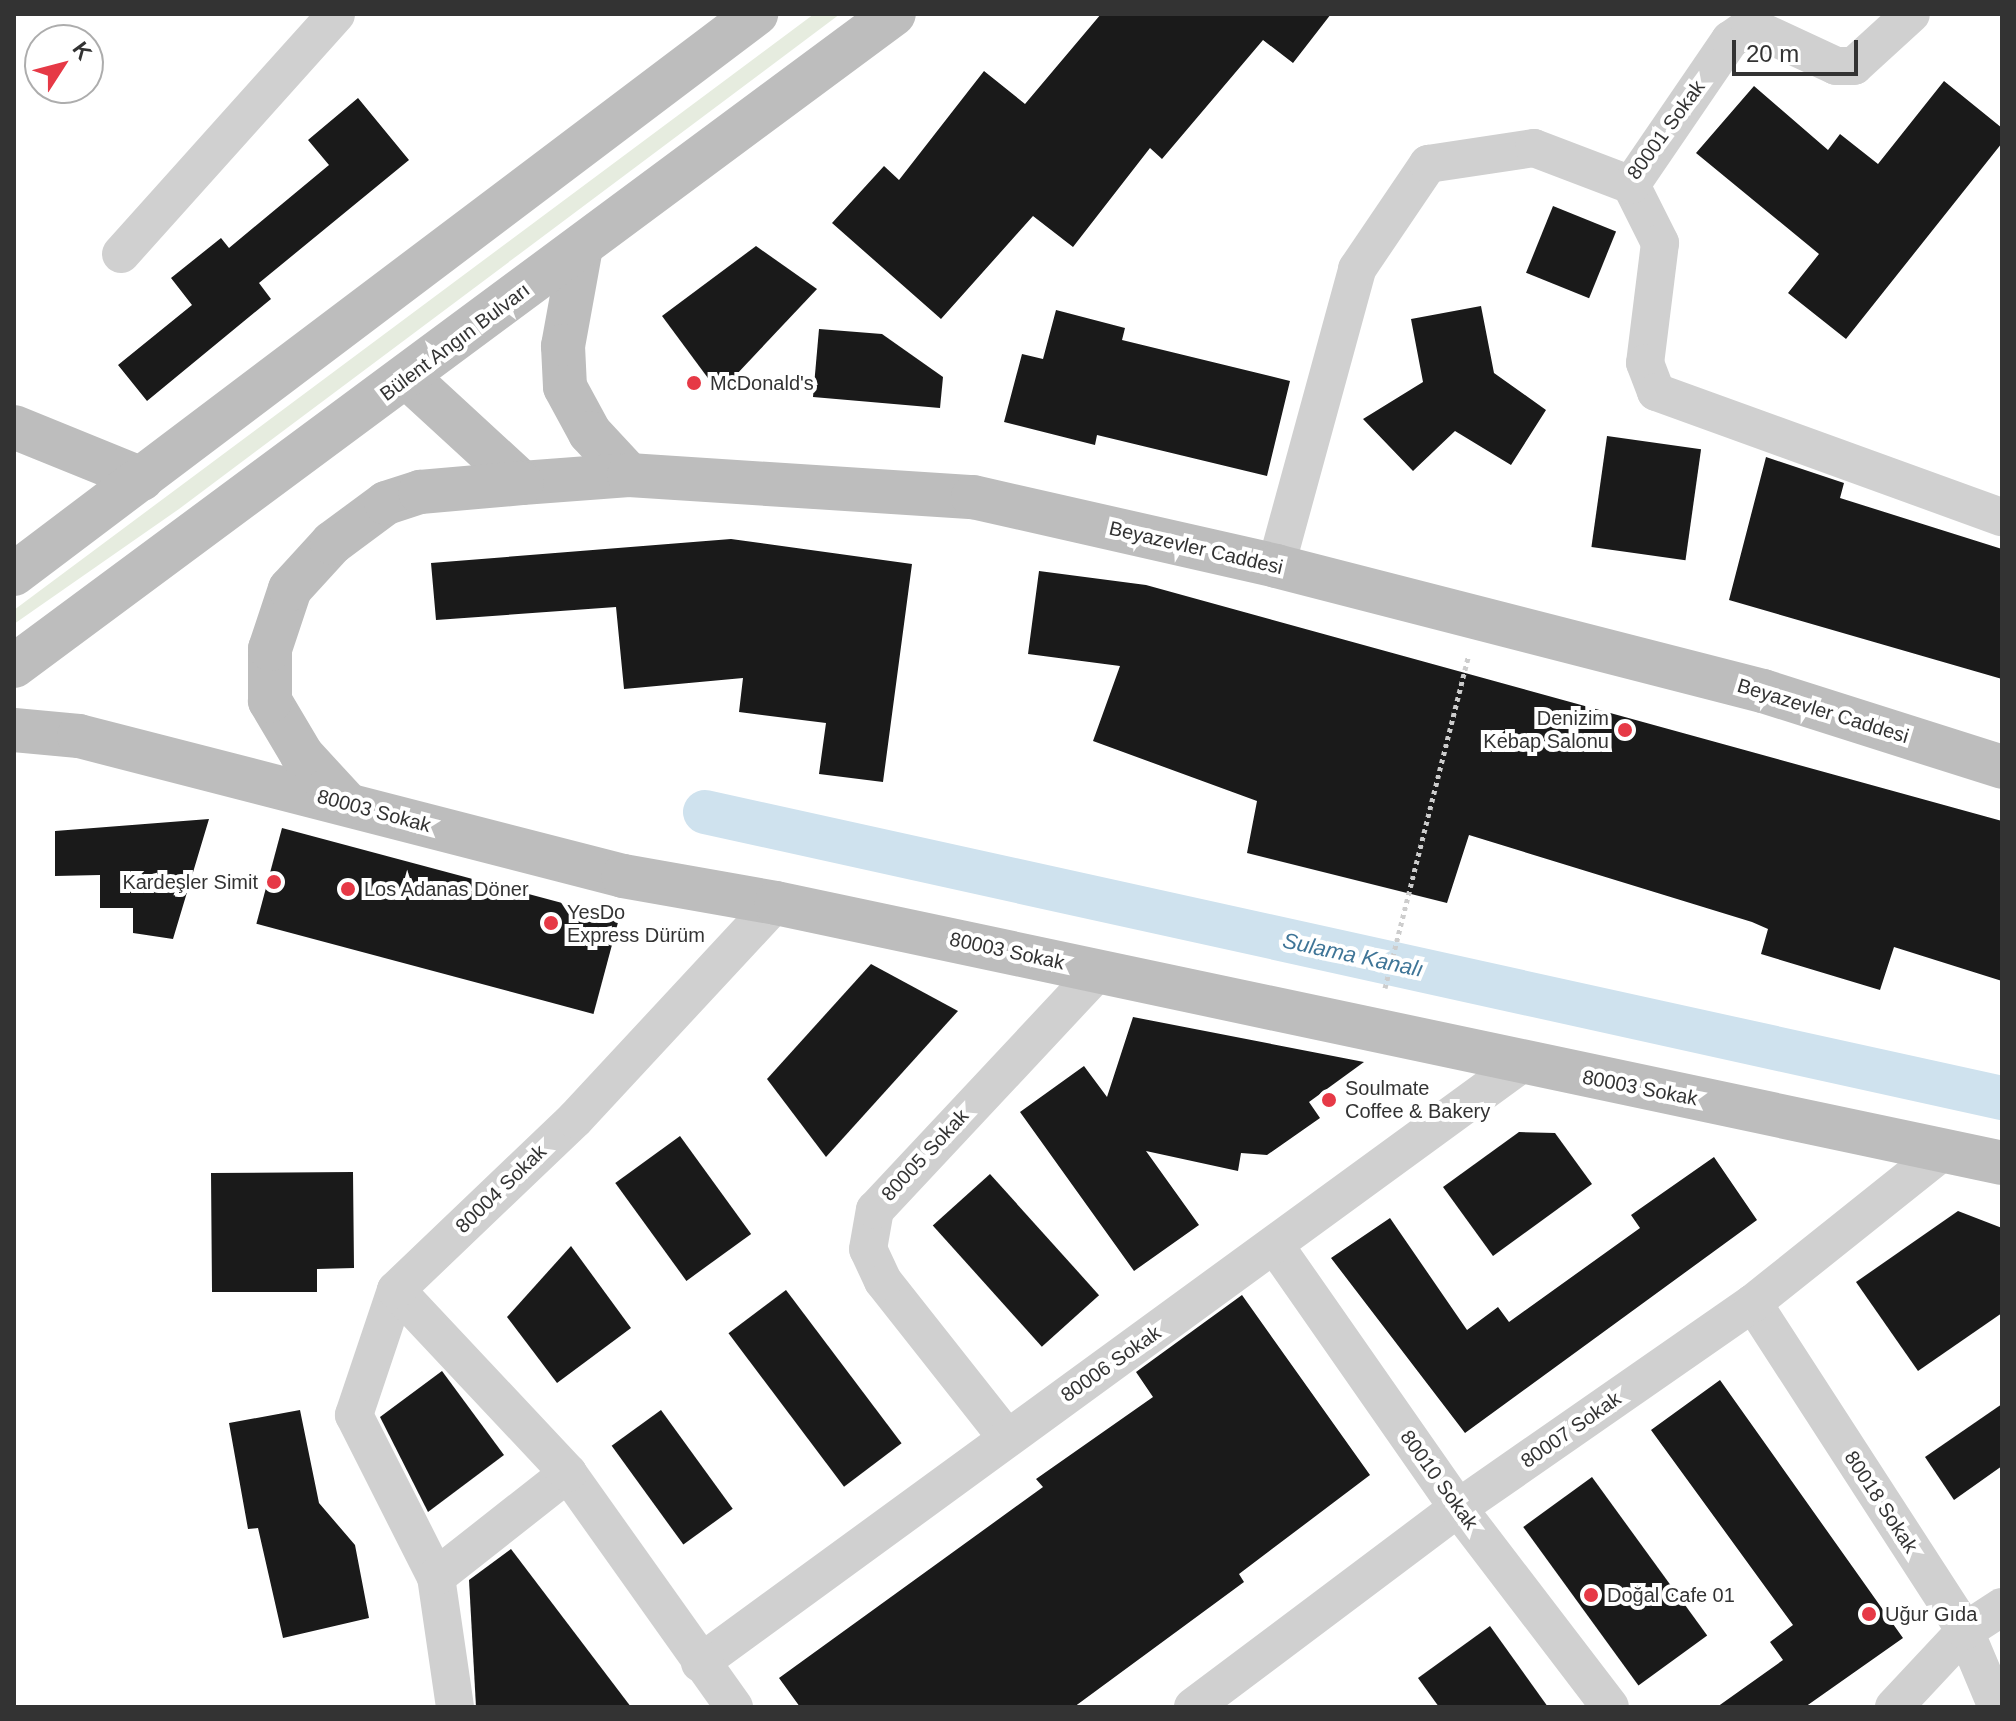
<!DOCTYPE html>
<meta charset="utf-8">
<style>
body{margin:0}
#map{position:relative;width:2016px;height:1721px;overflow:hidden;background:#fff;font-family:Arial,sans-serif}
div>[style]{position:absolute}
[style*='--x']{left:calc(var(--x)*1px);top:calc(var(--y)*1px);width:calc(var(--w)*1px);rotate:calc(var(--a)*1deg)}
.green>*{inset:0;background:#e6ecdf}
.canal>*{height:44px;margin:-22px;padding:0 22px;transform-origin:22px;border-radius:22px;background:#cfe2ee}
.building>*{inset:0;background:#1a1a1a;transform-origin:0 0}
.path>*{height:5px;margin-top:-2.5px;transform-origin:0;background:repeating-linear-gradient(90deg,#cdcdcd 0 4px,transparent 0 8px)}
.street>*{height:38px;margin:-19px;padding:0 19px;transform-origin:19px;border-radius:19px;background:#d0d0d0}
.secondary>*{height:44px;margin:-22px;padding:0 22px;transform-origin:22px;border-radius:22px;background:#bdbdbd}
.dots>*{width:22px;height:22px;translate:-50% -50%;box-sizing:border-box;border:4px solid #fff;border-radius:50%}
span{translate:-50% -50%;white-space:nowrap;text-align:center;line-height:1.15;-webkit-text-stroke:8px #fff;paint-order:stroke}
.street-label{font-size:20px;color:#333}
.poi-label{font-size:20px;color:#333}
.left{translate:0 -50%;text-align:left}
.right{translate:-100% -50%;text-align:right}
.water-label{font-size:22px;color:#3f7597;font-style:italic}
.frame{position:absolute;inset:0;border:16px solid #333;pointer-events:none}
.north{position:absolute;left:24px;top:24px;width:80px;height:80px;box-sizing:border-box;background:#fff;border:2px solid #adadad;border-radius:50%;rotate:54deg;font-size:22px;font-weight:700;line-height:32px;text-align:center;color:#333}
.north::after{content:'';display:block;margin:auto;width:28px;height:36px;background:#e63946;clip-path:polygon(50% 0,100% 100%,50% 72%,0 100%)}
.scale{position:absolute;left:1732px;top:40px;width:126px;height:36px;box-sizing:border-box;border:4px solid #333;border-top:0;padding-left:10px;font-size:24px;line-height:28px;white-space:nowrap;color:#333;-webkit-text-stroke:6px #fff;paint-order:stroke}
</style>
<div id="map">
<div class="green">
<i style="clip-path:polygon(814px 14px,840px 14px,179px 509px,14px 624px,14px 610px)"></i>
</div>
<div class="canal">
<i style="--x:705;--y:812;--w:1328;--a:12.44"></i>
</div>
<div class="building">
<i style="clip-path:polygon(1101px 14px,1331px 14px,1293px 63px,1263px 40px,1162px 159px,1150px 148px,1073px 247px,1033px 216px,941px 319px,832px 223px,884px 166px,899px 180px,984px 71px,1025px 104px)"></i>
<i style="clip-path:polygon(1944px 81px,2002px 128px,2002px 143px,1846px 339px,1788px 293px,1819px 254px,1696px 153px,1754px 86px,1828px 150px,1840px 134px,1878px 164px)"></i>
<i style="clip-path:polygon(358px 98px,409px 160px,259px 283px,271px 299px,147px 401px,118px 365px,192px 305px,171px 278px,221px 238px,229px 248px,329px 165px,308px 140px)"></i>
<i style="left:1553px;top:206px;width:68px;height:72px;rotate:22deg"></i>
<i style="clip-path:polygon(756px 246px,817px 289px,719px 393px,662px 316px)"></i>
<i style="clip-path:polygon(1481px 306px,1494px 373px,1546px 410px,1511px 465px,1455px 431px,1413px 471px,1363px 419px,1423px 382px,1411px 319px)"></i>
<i style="clip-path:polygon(1056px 310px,1125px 328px,1122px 340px,1290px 381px,1267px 476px,1097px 435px,1095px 445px,1004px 422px,1022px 354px,1043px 359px)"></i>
<i style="clip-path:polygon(819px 329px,882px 334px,943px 377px,940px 408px,813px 397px)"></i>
<i style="left:1607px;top:436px;width:95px;height:112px;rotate:8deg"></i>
<i style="clip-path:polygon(1766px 457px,1844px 483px,1840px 498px,2002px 549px,2002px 679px,1729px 600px)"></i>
<i style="clip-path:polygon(731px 539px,912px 564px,883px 782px,819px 774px,826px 723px,739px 712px,743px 678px,624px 689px,616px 607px,436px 620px,431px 563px)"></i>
<i style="clip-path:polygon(1039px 571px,1146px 585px,2002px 821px,2002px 981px,1894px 947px,1880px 990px,1761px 954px,1768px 929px,1752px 922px,1469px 835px,1447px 903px,1247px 853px,1257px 801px,1093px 741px,1120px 666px,1028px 654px)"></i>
<i style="clip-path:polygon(209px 819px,173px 939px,133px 933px,133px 908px,100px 908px,100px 875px,55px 876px,55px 831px)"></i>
<i style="left:282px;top:828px;width:349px;height:99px;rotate:15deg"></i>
<i style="clip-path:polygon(871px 964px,958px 1011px,826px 1157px,767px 1079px)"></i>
<i style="clip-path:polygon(1133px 1017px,1364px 1062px,1309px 1102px,1320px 1118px,1267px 1155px,1241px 1153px,1238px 1171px,1146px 1151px,1199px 1225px,1134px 1271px,1020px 1112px,1084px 1066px,1107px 1097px)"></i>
<i style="clip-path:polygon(1519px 1132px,1555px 1133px,1592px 1184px,1493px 1256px,1443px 1187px)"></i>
<i style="left:680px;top:1136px;width:121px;height:80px;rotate:54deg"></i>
<i style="clip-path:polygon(1714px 1157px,1757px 1220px,1465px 1433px,1331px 1258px,1390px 1218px,1467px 1330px,1498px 1307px,1509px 1322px,1640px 1228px,1631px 1215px)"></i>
<i style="clip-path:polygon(353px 1172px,354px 1268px,317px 1269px,317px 1292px,212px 1292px,211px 1173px)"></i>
<i style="left:990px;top:1174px;width:163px;height:77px;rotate:48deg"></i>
<i style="clip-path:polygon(1958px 1211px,2002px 1228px,2002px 1313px,1918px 1371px,1856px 1282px)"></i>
<i style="clip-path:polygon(571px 1246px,631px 1328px,557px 1383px,507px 1317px)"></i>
<i style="left:786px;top:1290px;width:192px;height:72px;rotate:53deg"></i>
<i style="clip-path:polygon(1242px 1295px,1370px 1475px,1239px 1574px,1244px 1582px,1074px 1707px,800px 1707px,779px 1678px,1043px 1487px,1036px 1479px,1153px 1397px,1136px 1372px)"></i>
<i style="clip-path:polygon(442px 1371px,504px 1455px,428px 1512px,380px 1417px)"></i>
<i style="clip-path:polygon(1720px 1380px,1903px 1638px,1805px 1707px,1717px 1707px,1783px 1660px,1770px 1642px,1793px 1625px,1651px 1430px)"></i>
<i style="clip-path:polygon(2002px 1404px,2002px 1466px,1954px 1500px,1925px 1457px)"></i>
<i style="clip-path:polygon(300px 1410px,319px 1503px,355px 1545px,369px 1618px,283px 1638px,258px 1528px,248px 1529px,229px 1423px)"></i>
<i style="left:661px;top:1410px;width:122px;height:61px;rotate:54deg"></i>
<i style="left:1592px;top:1477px;width:196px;height:85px;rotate:54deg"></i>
<i style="clip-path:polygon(511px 1549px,631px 1707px,476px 1707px,469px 1580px)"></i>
<i style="clip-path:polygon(1490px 1626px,1548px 1707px,1439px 1707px,1418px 1678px)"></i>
</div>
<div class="path">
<i style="--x:1385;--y:988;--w:341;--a:-75.9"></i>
</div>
<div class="street">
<i style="--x:1631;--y:185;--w:65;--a:63.4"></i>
<i style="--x:1660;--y:243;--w:121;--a:97.1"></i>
<i style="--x:1645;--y:363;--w:31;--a:69"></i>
<i style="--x:1656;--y:392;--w:368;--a:19.9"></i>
<i style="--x:121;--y:254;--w:322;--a:-48.1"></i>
<i style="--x:1276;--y:566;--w:308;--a:-74.7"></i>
<i style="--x:1357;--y:269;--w:127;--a:-55.9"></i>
<i style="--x:1428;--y:164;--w:107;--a:-8.6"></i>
<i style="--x:1534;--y:148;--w:104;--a:20.9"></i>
<i style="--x:1631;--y:185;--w:176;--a:-55.7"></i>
<i style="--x:1730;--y:40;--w:24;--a:-35"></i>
<i style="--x:1750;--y:26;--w:95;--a:24.9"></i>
<i style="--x:1836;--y:66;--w:18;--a:0"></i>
<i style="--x:1854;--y:66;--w:77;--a:-42.4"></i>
<i style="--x:1276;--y:1247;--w:318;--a:55.1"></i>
<i style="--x:1458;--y:1508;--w:250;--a:52.6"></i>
<i style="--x:396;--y:1290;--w:132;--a:108.6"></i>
<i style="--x:354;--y:1415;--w:182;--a:63.2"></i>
<i style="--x:1753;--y:1303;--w:391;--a:57.1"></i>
<i style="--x:1965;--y:1631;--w:82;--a:67.2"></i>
<i style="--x:1007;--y:1438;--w:200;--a:-128.3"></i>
<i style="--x:883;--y:1281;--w:35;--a:-115"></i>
<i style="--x:868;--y:1249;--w:40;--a:-80"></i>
<i style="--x:875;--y:1210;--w:328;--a:-46.9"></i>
<i style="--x:700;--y:1663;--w:1016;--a:-36.11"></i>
<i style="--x:455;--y:1707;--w:131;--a:-98.3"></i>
<i style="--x:436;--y:1577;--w:168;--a:-38.2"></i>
<i style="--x:734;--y:1707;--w:287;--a:-125.4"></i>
<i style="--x:568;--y:1473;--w:251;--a:-133.2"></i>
<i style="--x:396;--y:1290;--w:248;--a:-43.7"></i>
<i style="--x:575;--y:1119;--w:295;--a:-47.1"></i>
<i style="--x:1193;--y:1707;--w:331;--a:-36.9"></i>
<i style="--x:1458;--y:1508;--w:359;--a:-34.8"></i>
<i style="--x:1753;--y:1303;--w:247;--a:-38.6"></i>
<i style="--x:1894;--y:1707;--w:104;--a:-46.9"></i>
<i style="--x:1965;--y:1631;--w:44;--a:-33"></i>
</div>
<div class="secondary">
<i style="--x:581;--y:247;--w:101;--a:100.3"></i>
<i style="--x:563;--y:346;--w:41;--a:87.2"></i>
<i style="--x:565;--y:387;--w:52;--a:61.5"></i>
<i style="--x:590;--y:433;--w:57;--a:47.1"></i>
<i style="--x:408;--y:378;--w:155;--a:42.6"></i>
<i style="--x:522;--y:483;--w:107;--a:-4.3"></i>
<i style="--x:629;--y:475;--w:345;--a:3.7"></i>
<i style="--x:973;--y:497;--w:311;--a:12.8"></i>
<i style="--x:1276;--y:566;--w:503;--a:14.4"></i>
<i style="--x:1763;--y:691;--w:251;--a:17.6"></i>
<i style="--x:14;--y:427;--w:138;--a:22.1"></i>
<i style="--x:14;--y:574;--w:930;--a:-37.04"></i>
<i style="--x:14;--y:666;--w:1095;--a:-36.54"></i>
<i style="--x:14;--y:730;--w:65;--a:5.3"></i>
<i style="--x:79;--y:736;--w:562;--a:14.43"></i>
<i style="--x:623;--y:876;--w:155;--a:10"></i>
<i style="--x:776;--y:903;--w:1253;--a:11.97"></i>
<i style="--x:347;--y:804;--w:67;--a:-132.6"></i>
<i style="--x:302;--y:755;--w:63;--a:-120.7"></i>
<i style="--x:270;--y:701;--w:52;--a:-90"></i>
<i style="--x:270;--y:649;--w:63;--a:-71.6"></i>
<i style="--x:290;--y:589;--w:62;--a:-47.6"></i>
<i style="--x:332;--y:543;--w:67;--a:-36.5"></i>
<i style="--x:386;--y:503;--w:36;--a:-18"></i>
<i style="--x:420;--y:492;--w:102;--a:-5"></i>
</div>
<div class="dots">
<i style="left:694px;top:383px;background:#e63946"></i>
<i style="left:1625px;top:730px;background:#e63946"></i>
<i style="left:274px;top:882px;background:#e63946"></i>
<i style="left:348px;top:889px;background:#e63946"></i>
<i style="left:551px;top:923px;background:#e63946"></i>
<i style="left:1329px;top:1100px;background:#e63946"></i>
<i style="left:1591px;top:1595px;background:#e63946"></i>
<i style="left:1869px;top:1614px;background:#e63946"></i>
</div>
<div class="street-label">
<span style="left:1666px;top:130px;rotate:-54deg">80001 Sokak</span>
<span style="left:455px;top:342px;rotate:-37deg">Bülent Angın Bulvarı</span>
<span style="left:1196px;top:548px;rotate:13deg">Beyazevler Caddesi</span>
<span style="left:1823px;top:711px;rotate:17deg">Beyazevler Caddesi</span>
<span style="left:374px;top:811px;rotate:15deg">80003 Sokak</span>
<span style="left:1007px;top:951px;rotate:12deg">80003 Sokak</span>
<span style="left:1640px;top:1088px;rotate:11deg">80003 Sokak</span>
<span style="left:925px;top:1155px;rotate:-47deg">80005 Sokak</span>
<span style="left:501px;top:1189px;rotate:-44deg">80004 Sokak</span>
<span style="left:1111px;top:1364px;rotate:-35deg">80006 Sokak</span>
<span style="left:1571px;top:1430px;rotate:-35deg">80007 Sokak</span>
<span style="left:1439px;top:1480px;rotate:54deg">80010 Sokak</span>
<span style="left:1881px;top:1502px;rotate:57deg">80018 Sokak</span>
</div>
<div class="poi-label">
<span class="left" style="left:710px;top:383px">McDonald's</span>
<span class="right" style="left:1609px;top:730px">Denizim<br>Kebap Salonu</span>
<span class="right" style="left:258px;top:882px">Kardeşler Simit</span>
<span class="left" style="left:364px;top:889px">Los Adanas Döner</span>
<span class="left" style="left:567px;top:924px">YesDo<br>Express Dürüm</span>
<span class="left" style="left:1345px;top:1100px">Soulmate<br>Coffee &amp; Bakery</span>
<span class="left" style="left:1607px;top:1595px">Doğal Cafe 01</span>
<span class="left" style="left:1885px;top:1614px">Uğur Gıda</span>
</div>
<div class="water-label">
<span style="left:1353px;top:955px;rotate:12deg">Sulama Kanalı</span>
</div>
<div class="frame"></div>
<div class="north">K</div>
<div class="scale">20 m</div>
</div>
